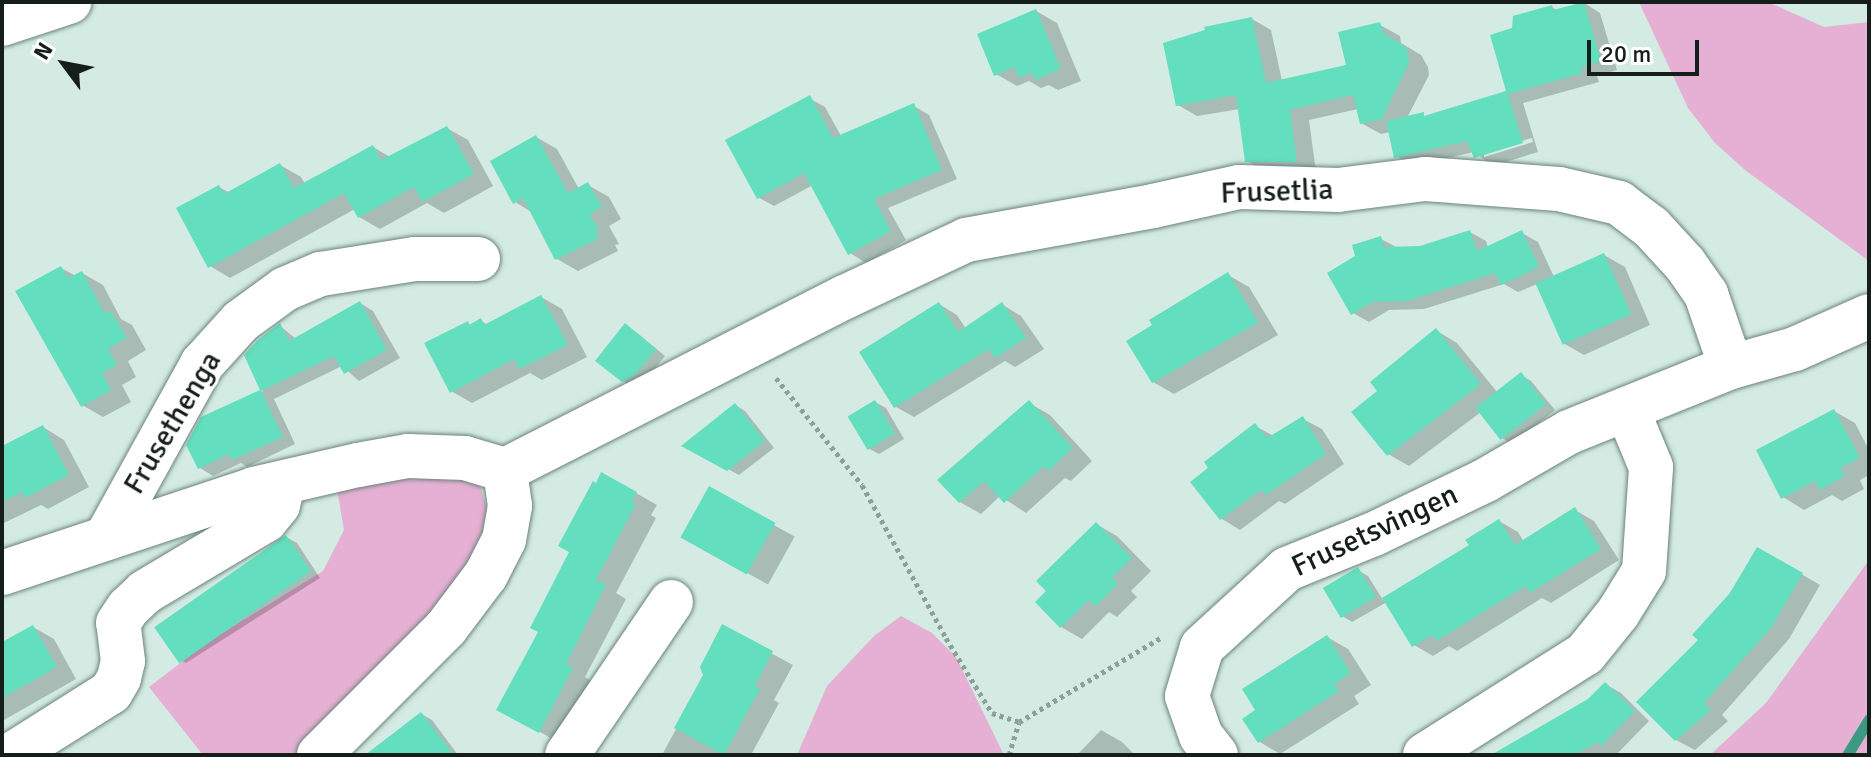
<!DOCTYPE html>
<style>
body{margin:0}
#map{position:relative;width:1871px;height:757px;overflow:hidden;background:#d3ebe3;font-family:Signika,sans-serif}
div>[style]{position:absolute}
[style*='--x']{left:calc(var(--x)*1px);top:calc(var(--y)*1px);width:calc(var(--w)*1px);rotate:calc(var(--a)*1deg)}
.green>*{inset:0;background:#e5b0d4}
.shadow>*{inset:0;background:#0003;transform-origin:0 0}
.stream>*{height:11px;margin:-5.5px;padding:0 5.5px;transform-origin:5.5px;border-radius:5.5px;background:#3c9a83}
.building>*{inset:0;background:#63debf;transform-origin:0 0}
.path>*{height:5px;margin-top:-2.5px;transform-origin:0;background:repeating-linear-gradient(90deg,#8da09a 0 4px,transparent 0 8px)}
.roads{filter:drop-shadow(0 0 2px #6d837c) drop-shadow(0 0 2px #6d837c)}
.minor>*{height:44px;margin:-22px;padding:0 22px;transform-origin:22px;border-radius:22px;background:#fff}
.major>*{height:44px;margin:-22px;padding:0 22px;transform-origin:22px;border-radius:22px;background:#fff}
span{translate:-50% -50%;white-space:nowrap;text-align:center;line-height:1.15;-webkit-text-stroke:6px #fff;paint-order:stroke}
.street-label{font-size:30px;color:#151e1b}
.frame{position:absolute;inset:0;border:4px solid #151e1b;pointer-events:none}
.north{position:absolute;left:24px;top:24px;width:80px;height:80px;-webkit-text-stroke:6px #fff;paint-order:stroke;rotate:302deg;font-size:22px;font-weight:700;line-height:32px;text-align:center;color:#151e1b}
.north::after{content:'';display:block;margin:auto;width:28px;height:36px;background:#151e1b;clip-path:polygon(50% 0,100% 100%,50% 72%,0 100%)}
.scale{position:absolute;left:1587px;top:40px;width:112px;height:36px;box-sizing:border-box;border:4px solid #151e1b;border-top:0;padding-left:10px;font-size:24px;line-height:28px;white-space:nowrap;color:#151e1b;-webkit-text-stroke:6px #fff;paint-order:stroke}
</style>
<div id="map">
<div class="green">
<i style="clip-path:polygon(1639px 2px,1768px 2px,1824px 27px,1869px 22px,1869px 261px,1745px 170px,1715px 143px,1688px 108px)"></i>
<i style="clip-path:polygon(395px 474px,450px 476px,480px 486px,489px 515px,479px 562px,315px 737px,294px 755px,203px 755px,149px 687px,208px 642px,323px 571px,344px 530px,337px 489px)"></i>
<i style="clip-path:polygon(1869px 560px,1869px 755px,1710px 755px,1766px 703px)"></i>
<i style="clip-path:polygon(901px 616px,932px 633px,956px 657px,1004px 755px,797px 755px,827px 686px,874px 636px)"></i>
</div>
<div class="shadow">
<i style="clip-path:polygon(evenodd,1584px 3px,1600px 13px,1617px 70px,1597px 76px,1599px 82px,1523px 103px,1538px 152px,1493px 166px,1474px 152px,1412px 166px,1396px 156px,1390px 132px,1381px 134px,1361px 123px,1358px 109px,1309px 120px,1316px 172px,1266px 172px,1247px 161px,1240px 109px,1197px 116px,1178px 105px,1252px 19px,1271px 30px,1282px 81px,1348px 66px,1380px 25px,1400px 36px,1401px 43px,1421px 55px,1428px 67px,1429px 75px,1407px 118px,1428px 117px,1509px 92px,1514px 30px,1552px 7px,1558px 11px,1584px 3px,1532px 138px,1533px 142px,1484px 157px,1484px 152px,1532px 138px)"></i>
<i style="clip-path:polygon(1036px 11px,1057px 23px,1081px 81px,1058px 90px,1049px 85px,1041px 88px,1029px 81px,1017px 86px,996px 74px)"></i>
<i style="clip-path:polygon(809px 98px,825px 107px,841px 136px,914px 106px,929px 115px,957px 179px,888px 208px,906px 240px,866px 263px,850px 253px,813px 185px,774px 206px,758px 197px)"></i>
<i style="clip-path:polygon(447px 128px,468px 140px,493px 186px,444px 213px,427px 203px,380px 229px,359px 217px,355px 209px,230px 278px,210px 266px,219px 187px,230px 193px,280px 165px,301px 177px,305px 184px,373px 147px,390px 157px)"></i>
<i style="clip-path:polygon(536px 137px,557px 149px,579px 189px,588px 185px,609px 197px,621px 219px,609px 226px,619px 244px,615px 245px,618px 251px,578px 271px,557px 259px,533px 213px,515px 202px)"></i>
<i style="clip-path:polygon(1470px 232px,1486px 241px,1488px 248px,1522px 233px,1538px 242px,1554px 277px,1604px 255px,1625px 267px,1650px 325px,1584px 355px,1563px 343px,1537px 284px,1518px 292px,1504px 284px,1424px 309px,1389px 310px,1369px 322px,1353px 313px,1357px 256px,1381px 239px,1398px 248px,1420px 248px)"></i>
<i style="clip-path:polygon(61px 268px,76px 276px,82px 273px,103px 285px,121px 319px,132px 325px,146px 350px,128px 361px,136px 377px,122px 385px,131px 402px,103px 417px,82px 405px)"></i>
<i style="clip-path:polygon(1228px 275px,1249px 287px,1278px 335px,1174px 394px,1153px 382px)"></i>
<i style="clip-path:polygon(541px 297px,562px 309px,587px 357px,542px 380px,530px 373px,472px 403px,451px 391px,468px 323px,472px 326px,481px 321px,488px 325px)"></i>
<i style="clip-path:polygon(360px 303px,373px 311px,400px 358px,359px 381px,342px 366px,274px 399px,295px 444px,247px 467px,241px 463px,213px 476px,200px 468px,203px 419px,263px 391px,246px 355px,280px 326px,296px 339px)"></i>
<i style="clip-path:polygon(939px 304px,957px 315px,966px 329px,1003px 305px,1021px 316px,1044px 349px,1015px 367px,1005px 361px,914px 417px,896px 407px)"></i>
<i style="clip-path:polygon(1437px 331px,1457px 343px,1498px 393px,1521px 375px,1531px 381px,1555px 410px,1512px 444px,1502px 438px,1481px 412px,1409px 466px,1388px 454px,1380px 391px)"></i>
<i style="clip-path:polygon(636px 332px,665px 356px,645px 381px,634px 387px,623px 381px)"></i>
<i style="clip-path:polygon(875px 402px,886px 408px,904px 439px,879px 454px,868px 448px)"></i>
<i style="clip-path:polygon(1029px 403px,1050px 415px,1092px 461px,1071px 481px,1065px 478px,1026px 513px,1000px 496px,981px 514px,960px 502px)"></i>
<i style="clip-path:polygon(735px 405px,745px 411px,774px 448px,739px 475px,685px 446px)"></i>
<i style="clip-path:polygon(1834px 411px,1855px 423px,1869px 450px,1869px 475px,1860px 480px,1864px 489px,1842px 501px,1832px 495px,1804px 510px,1783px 497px)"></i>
<i style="clip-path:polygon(1303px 419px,1322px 429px,1344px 464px,1285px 504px,1279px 501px,1240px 530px,1222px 519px,1192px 482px,1255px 426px,1274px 436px)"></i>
<i style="clip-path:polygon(43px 427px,64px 440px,89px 487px,48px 509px,41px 505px,2px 524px,2px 449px)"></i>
<i style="left:709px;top:489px;width:98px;height:55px;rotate:29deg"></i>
<i style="clip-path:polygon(636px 493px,657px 505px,651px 515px,656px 518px,616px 593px,626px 599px,585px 677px,593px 682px,560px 743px,520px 721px,541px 631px,572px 552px)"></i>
<i style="clip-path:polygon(1575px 510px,1594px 521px,1619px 560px,1551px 603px,1542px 598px,1457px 651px,1449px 646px,1433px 656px,1414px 645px,1387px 602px,1352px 622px,1342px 616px,1358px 570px,1368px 576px,1383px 600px,1471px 546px,1499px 521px,1518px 532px,1524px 542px)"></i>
<i style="clip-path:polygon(1096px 524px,1117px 536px,1151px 571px,1131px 591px,1137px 597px,1117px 617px,1109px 612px,1082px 639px,1061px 627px)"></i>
<i style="clip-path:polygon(286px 537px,297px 543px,320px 578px,186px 663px,175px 657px)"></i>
<i style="clip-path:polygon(1758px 549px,1820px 585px,1789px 639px,1722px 715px,1728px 721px,1695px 750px,1676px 740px,1700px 640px)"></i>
<i style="clip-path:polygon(33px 627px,54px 639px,76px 679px,4px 720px,2px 645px)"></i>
<i style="clip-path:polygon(723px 627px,793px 665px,774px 700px,779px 703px,751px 755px,662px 755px,705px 675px)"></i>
<i style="clip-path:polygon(1327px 637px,1348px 649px,1371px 685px,1354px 696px,1359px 704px,1280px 754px,1260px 742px,1258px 711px)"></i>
<i style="clip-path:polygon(1605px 684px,1621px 693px,1649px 721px,1616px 755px,1527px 755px)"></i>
<i style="clip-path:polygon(421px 714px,432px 720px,458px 755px,369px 755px)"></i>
<i style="clip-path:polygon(1101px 730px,1122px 742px,1135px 755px,1077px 755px)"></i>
</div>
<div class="stream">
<i style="--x:1847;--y:755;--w:42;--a:-58.6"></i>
</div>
<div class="building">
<i style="clip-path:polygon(1584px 2px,1601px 61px,1581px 67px,1583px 73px,1508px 94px,1523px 143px,1474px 158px,1467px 141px,1394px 158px,1386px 121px,1424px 112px,1424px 116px,1506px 91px,1490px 35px,1512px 28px,1513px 16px,1552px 5px,1553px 10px)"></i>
<i style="clip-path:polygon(1036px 9px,1061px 69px,1035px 80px,1032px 72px,1019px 78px,1014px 67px,994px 76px,977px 34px)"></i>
<i style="clip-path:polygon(1252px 17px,1266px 83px,1346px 65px,1338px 32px,1380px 22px,1383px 33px,1407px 48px,1409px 63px,1382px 119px,1360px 124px,1353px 95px,1290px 110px,1297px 162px,1245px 162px,1236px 95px,1176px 106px,1163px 43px,1205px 30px,1204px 27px)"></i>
<i style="clip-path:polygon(810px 95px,833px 138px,914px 103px,942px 170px,874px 199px,891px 231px,848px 255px,804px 173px,757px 199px,725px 140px)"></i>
<i style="clip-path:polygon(447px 126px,474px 174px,422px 202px,414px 187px,358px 218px,344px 193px,208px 268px,176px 208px,219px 185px,224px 194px,280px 163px,294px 188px,373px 145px,381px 160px)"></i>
<i style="clip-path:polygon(536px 135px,568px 193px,588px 182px,602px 207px,590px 214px,599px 231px,596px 233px,598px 239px,555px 260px,523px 198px,513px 204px,490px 161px)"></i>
<i style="clip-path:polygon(1470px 230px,1477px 251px,1522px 230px,1539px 267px,1501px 285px,1495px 273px,1407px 301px,1372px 302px,1351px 315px,1327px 273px,1355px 256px,1352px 245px,1381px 236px,1384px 247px,1420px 246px)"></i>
<i style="left:1604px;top:253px;width:67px;height:75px;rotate:66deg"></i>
<i style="clip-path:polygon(61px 266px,68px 278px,82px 271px,105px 314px,111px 311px,127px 338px,108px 349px,117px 365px,102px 373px,111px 390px,81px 407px,15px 291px)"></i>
<i style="clip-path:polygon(1228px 272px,1258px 323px,1152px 383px,1126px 341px,1152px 325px,1149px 320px)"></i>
<i style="clip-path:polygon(541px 295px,568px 345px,519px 369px,514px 359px,450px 393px,424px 343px,468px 321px,469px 325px,481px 318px,484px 325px)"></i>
<i style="clip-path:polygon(360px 301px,387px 350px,344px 374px,334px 356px,261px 391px,283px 437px,232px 460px,229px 454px,198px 469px,186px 445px,201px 417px,260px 390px,244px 355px,258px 340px,280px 323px,289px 341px)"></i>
<i style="clip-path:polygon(939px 302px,958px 332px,1002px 302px,1026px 338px,995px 358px,989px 349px,894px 408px,859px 352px)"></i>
<i style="clip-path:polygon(625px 323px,656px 349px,634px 376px,622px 382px,595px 361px)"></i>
<i style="clip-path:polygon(1436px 328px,1481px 384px,1387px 456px,1351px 412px,1377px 391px,1370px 382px)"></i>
<i style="left:1521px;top:372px;width:41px;height:58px;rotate:52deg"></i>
<i style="left:875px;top:400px;width:39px;height:32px;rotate:59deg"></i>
<i style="clip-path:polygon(1029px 400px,1073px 448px,1048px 471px,1044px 466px,1004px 503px,984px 481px,959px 503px,937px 480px)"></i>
<i style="clip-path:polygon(735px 403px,765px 441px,727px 471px,681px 446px)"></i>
<i style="clip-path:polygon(1834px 409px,1860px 458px,1840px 468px,1845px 476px,1820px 490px,1815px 481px,1781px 499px,1756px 450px)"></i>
<i style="clip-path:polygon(1303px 416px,1326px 454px,1266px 495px,1261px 490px,1220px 520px,1190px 482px,1208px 468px,1204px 462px,1255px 423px,1267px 438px)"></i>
<i style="clip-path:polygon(43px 425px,69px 475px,25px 498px,22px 492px,2px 502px,2px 446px)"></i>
<i style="clip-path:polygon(601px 472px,637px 492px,632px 502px,636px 504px,596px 580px,606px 585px,566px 664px,573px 668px,539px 733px,496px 710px,538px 632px,530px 628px,569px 552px,558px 546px,593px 481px,596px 483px)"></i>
<i style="left:709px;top:486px;width:76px;height:59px;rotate:29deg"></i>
<i style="clip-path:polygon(1575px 507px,1601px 549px,1530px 593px,1526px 586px,1436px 641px,1432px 635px,1412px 647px,1382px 598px,1469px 545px,1465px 540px,1499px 519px,1515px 545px)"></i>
<i style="clip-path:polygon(1096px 522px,1132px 558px,1112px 578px,1118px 584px,1095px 607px,1089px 600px,1060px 628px,1035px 602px,1046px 591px,1036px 581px)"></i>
<i style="left:286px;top:535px;width:44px;height:161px;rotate:55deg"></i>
<i style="clip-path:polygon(1757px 547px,1803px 573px,1771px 628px,1704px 703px,1711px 710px,1675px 741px,1636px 702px,1698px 640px,1692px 635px,1730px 593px)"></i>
<i style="left:1358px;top:567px;width:35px;height:41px;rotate:59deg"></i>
<i style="clip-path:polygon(722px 624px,773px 651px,755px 686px,760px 689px,724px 755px,674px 728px,703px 675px,700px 667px)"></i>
<i style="clip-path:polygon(33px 625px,57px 667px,2px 698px,2px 642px)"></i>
<i style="clip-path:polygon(1327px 635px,1351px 673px,1334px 684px,1339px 691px,1258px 743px,1242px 719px,1255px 710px,1242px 689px)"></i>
<i style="clip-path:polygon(1605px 682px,1635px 711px,1601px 746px,1598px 742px,1575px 755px,1491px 755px,1588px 699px)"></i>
<i style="clip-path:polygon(421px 712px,454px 755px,365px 755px)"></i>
</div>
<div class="path">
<i style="--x:776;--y:378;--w:137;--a:51.2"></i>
<i style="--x:862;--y:485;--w:175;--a:61.2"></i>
<i style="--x:946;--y:638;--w:88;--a:58.5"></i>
<i style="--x:992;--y:713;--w:28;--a:18"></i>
<i style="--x:1019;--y:722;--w:166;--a:-30.7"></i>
<i style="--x:1009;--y:755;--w:34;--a:-73"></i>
</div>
<div class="roads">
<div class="minor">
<i style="--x:106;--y:538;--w:199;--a:-61.1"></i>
<i style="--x:202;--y:364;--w:58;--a:-47.8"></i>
<i style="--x:241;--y:321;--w:54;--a:-36"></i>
<i style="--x:285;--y:289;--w:39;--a:-23"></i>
<i style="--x:321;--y:274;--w:95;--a:-9.1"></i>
<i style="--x:415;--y:259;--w:63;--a:0"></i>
<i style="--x:2;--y:573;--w:266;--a:-18.4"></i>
<i style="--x:254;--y:489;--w:107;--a:-13"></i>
<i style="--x:358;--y:465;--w:51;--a:-10.2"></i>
<i style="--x:408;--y:456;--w:57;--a:2"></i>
<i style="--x:465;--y:458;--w:42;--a:16.7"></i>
<i style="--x:505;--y:470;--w:381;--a:-27"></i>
<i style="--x:845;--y:297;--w:134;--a:-25.2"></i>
<i style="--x:966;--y:240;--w:190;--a:-10.3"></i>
<i style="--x:1153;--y:206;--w:88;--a:-12.5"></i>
<i style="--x:1239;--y:187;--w:99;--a:1.7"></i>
<i style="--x:1338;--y:190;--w:88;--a:-7.2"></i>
<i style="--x:1425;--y:179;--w:134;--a:4.3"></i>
<i style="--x:1559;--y:189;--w:62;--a:13.1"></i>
<i style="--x:1619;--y:203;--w:40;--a:37"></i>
<i style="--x:1651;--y:227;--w:50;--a:47.4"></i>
<i style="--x:1685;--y:264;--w:37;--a:55"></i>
<i style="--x:1706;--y:294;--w:77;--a:71.1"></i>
<i style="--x:11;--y:755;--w:118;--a:-32.2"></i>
<i style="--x:111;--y:692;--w:16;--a:-60"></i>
<i style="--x:119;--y:678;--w:17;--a:-77"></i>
<i style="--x:123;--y:661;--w:38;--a:-97"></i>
<i style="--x:118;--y:623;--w:18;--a:-56"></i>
<i style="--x:128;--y:608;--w:23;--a:-43"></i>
<i style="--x:145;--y:592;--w:141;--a:-30.8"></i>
<i style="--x:266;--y:520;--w:19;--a:-51"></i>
<i style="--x:278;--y:505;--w:23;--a:-77"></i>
<i style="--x:319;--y:755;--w:180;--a:-45"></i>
<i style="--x:446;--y:628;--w:66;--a:-53"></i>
<i style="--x:486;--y:575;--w:39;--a:-63"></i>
<i style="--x:504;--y:540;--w:35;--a:-80"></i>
<i style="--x:510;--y:506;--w:36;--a:-98"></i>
<i style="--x:567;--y:755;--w:185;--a:-55.8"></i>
<i style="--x:1216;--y:755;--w:24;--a:-128"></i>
<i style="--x:1201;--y:736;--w:42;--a:-109.3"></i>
<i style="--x:1187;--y:696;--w:51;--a:-73"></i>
<i style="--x:1202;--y:647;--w:115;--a:-42.5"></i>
<i style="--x:1287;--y:569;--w:94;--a:-21.9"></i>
<i style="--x:1374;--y:534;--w:124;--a:-25.7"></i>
<i style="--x:1486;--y:480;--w:96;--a:-30"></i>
<i style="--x:1569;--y:432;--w:175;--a:-21.9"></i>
<i style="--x:1731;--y:367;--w:66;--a:-15.7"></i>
<i style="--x:1795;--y:349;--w:81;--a:-24"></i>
<i style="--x:1425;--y:755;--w:189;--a:-32.3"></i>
<i style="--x:1585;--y:654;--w:53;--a:-51.2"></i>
<i style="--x:1618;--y:613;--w:49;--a:-58.2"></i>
<i style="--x:1644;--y:571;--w:104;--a:-86.1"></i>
<i style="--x:1651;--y:467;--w:63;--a:-112.5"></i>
</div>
<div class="major">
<i style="--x:2;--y:24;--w:71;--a:-18.2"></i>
</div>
</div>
<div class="street-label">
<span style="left:1277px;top:192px;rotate:-2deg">Frusetlia</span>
<span style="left:173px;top:423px;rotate:-59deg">Frusethenga</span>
<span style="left:1375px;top:531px;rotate:-25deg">Frusetsvingen</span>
</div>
<div class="frame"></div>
<div class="north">N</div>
<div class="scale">20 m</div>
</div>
